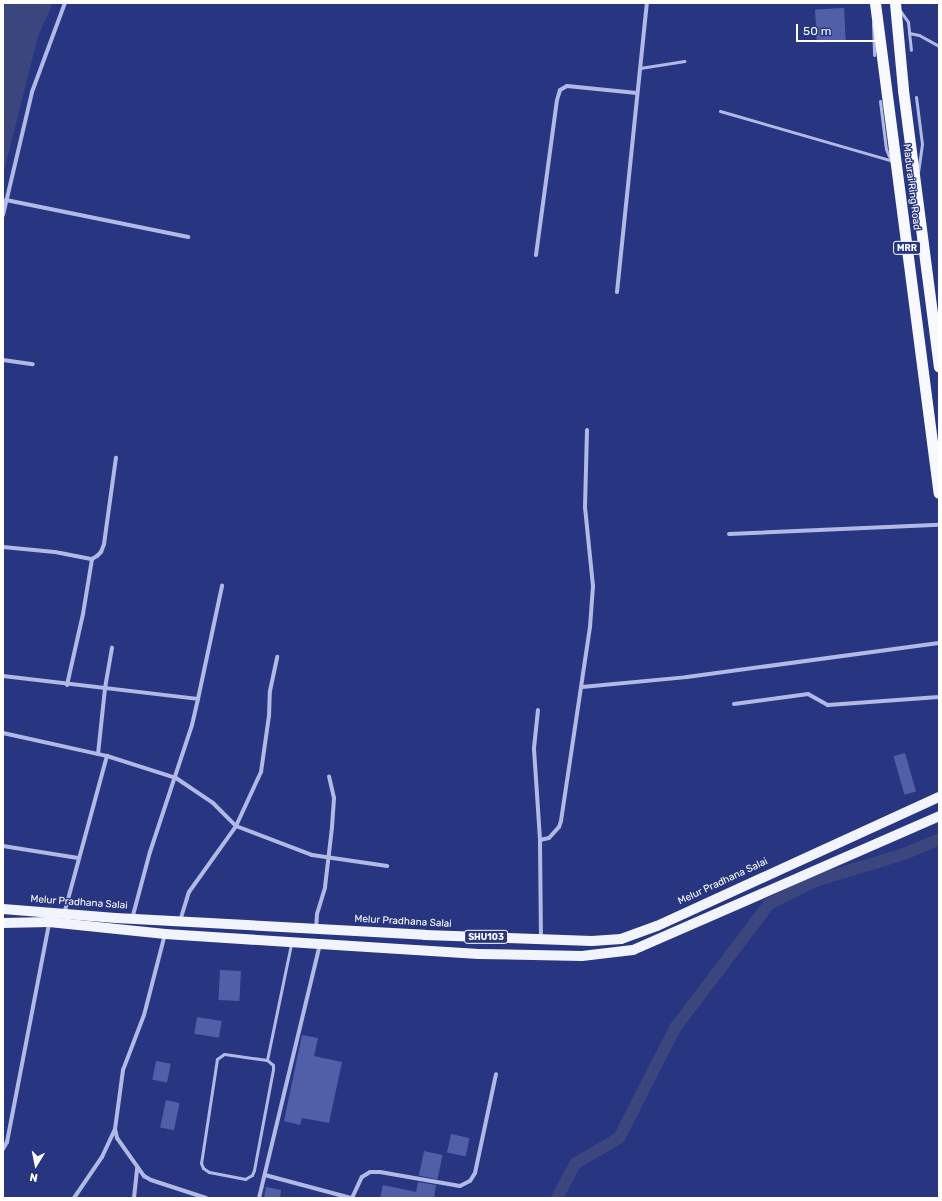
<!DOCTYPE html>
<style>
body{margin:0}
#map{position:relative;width:942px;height:1201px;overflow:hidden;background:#283681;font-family:Rubik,sans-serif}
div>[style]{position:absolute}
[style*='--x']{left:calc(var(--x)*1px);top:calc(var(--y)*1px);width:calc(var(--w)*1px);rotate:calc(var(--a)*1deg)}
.water>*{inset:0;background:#3c467e}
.canal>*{height:12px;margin:-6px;padding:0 6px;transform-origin:6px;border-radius:6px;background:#3c467e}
.building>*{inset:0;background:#515fa9;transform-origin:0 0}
.service>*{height:3px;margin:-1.5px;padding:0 1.5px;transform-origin:1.5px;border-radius:1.5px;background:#b1b9e6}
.minor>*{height:4px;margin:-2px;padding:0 2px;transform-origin:2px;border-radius:2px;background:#b1b9e6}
.primary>*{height:10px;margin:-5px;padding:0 5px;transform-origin:5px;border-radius:5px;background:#f1f3fd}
.trunk>*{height:11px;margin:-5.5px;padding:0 5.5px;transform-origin:5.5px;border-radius:5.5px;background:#f8f9fe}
span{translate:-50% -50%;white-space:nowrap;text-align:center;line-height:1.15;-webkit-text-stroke:3px #283681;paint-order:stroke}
.shield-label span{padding:1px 3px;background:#283681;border:1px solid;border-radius:3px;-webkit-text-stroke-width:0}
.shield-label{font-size:9px;color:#fff;font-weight:700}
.street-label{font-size:10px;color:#fff}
.frame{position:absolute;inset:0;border:4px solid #fff;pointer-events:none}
.north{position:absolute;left:16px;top:1145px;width:40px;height:40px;-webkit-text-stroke:3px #283681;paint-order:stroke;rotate:190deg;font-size:11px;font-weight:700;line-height:16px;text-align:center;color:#fff}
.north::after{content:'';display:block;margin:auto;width:14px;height:18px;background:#fff;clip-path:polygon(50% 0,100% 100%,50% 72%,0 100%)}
.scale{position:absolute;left:796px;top:24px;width:84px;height:18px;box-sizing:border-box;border:2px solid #fff;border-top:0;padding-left:5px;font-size:12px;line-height:14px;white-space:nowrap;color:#fff;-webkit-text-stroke:3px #283681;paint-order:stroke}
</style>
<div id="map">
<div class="water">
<i style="clip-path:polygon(3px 3px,53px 3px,38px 36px,3px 175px)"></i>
</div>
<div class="canal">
<i style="--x:557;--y:1198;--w:40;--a:-62"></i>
<i style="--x:576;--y:1163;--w:50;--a:-30.2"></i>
<i style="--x:619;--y:1138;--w:123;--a:-63"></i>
<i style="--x:675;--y:1028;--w:156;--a:-52.8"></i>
<i style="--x:769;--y:904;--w:51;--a:-26.6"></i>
<i style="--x:815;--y:881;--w:93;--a:-16.9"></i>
<i style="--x:904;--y:854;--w:38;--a:-23"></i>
</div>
<div class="building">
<i style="left:844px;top:8px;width:33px;height:29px;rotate:87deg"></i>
<i style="left:905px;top:753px;width:40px;height:12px;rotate:74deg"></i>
<i style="left:220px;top:970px;width:21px;height:30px;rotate:3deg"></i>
<i style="left:197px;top:1017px;width:25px;height:17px;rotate:9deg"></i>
<i style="clip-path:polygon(302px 1035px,318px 1038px,314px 1056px,342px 1062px,329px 1123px,302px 1118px,300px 1125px,284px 1121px)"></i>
<i style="left:156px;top:1061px;width:15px;height:19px;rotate:11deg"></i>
<i style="left:166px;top:1100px;width:14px;height:28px;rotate:12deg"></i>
<i style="left:451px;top:1134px;width:19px;height:19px;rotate:12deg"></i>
<i style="left:424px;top:1151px;width:19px;height:25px;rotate:12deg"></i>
<i style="clip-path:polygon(418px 1182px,436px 1185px,434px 1198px,380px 1198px,383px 1185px,416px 1192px)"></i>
<i style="clip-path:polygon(266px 1187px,281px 1190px,280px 1198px,264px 1198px)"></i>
</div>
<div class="service">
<i style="--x:899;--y:9;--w:16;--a:55"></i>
<i style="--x:908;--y:22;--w:28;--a:84"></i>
<i style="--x:873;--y:23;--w:32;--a:88"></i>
<i style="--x:909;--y:33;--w:10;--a:11"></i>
<i style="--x:919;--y:35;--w:23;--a:29"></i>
<i style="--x:640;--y:68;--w:45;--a:-9"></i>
<i style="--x:916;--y:97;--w:47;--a:82.7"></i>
<i style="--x:922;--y:144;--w:27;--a:98"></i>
<i style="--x:880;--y:101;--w:48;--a:82.9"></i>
<i style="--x:886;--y:149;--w:13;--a:67"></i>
<i style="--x:720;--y:111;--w:177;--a:16.1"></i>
<i style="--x:267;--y:1060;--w:43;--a:-172.1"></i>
<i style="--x:224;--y:1054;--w:9;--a:144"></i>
<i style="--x:217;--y:1059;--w:105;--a:98.7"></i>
<i style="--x:201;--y:1163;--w:5;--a:68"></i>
<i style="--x:203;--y:1168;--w:7;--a:34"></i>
<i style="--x:209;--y:1172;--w:37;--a:11"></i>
<i style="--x:245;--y:1179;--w:8;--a:-30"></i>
<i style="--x:252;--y:1175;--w:5;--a:-68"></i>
<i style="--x:254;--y:1170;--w:103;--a:-79.3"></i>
<i style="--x:273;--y:1069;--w:4;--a:-90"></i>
<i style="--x:273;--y:1065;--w:8;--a:-140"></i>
<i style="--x:267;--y:1060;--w:118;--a:-78.3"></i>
</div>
<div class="minor">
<i style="--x:6;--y:200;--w:186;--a:11.5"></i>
<i style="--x:3;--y:215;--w:126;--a:-76.7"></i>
<i style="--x:32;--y:92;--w:95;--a:-69.7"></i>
<i style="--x:536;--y:255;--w:156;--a:-82.3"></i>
<i style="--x:557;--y:100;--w:10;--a:-73"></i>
<i style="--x:560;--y:90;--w:8;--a:-30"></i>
<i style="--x:567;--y:86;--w:70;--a:5.7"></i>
<i style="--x:617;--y:292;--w:291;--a:-84.1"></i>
<i style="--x:3;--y:360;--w:30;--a:8"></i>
<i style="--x:729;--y:534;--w:210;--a:-2.5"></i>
<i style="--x:3;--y:547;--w:52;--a:5.5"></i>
<i style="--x:55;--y:552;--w:38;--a:11"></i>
<i style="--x:92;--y:559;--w:6;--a:-31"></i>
<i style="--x:97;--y:556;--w:6;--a:-45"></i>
<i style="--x:101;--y:552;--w:9;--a:-69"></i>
<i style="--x:104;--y:544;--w:87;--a:-82.1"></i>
<i style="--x:3;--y:676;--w:196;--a:6.7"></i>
<i style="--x:198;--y:699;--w:116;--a:-78"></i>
<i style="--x:67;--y:685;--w:73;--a:-77.3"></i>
<i style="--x:83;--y:614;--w:56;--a:-80.7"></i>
<i style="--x:582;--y:687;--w:105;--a:-5.4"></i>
<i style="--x:687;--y:677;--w:254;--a:-7.7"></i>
<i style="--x:734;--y:704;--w:75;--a:-7.7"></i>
<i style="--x:808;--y:694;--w:23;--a:29"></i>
<i style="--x:828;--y:705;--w:111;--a:-4.1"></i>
<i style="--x:538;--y:710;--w:39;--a:96"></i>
<i style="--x:534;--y:749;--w:91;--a:86.2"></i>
<i style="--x:3;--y:733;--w:107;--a:12.5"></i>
<i style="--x:107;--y:756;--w:72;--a:17.7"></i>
<i style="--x:176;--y:778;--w:45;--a:34"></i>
<i style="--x:213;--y:803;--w:33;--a:45"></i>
<i style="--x:236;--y:826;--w:60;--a:-65.2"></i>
<i style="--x:261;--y:772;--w:57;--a:-81.9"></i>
<i style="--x:269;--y:716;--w:25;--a:-88"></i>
<i style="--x:270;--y:691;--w:35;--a:-78"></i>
<i style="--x:98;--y:754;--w:66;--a:-83.9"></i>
<i style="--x:105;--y:688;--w:41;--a:-80.1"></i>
<i style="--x:3;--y:846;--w:76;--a:9.1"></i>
<i style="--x:64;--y:914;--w:164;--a:-74.8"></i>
<i style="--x:132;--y:919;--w:69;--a:-75"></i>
<i style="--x:150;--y:852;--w:134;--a:-71.7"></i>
<i style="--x:192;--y:725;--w:27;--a:-77"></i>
<i style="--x:180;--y:921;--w:30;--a:-73"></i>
<i style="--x:189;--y:892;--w:81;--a:-54.5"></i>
<i style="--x:236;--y:826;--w:81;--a:20.9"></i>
<i style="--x:312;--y:855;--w:76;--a:8.3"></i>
<i style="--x:316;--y:929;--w:15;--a:-86"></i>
<i style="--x:317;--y:914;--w:28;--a:-73"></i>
<i style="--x:325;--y:887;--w:60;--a:-83.3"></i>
<i style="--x:332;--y:827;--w:29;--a:-86"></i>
<i style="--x:334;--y:798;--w:22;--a:-103"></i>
<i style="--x:165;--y:934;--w:84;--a:104.5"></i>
<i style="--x:144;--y:1015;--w:59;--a:110.9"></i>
<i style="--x:123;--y:1070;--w:60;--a:97.7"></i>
<i style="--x:115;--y:1129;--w:9;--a:77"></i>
<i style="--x:117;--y:1138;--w:47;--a:54.6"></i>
<i style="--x:144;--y:1176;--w:8;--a:30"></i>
<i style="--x:151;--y:1180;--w:58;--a:18.1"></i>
<i style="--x:541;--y:939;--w:99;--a:-90.6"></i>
<i style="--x:540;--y:840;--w:9;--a:-13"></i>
<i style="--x:549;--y:838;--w:15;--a:-48"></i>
<i style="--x:559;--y:827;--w:6;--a:-72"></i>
<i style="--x:561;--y:821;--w:196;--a:-81.5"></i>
<i style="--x:590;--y:627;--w:41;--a:-85.8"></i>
<i style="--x:593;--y:586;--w:79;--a:-95.8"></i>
<i style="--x:585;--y:507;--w:77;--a:-88.5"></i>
<i style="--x:3;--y:1149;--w:8;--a:-60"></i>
<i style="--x:7;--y:1142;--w:223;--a:-79.1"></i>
<i style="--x:265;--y:1175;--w:89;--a:15"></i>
<i style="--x:74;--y:1198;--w:50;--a:-55.7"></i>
<i style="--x:102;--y:1157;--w:31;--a:-65"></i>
<i style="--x:134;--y:1198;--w:31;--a:-84"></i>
<i style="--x:259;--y:1198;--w:261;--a:-76.5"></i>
<i style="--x:352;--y:1198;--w:23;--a:-65"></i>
<i style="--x:362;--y:1177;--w:9;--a:-32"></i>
<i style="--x:370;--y:1172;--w:10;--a:0"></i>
<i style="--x:380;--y:1172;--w:81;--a:9.9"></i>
<i style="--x:460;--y:1186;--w:11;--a:-27"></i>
<i style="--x:470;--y:1181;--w:9;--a:-58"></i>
<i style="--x:475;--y:1173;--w:101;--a:-78"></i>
</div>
<div class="primary">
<i style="--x:3;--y:909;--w:113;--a:4.6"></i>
<i style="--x:116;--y:918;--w:309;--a:3.1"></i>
<i style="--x:425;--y:935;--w:167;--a:2.1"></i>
<i style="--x:592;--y:941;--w:29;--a:-4"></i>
<i style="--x:621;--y:939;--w:38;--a:-20"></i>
<i style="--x:657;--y:926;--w:310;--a:-24.6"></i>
<i style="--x:3;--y:923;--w:46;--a:-1.2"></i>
<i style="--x:49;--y:922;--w:117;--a:5.9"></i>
<i style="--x:165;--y:934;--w:155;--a:3.7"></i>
<i style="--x:320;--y:944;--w:159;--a:3.6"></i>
<i style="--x:479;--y:954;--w:103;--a:1.1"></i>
<i style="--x:582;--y:956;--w:51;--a:-6.7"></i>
<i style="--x:633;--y:950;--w:334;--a:-23.6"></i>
</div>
<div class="trunk">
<i style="--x:875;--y:3;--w:494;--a:82.6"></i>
<i style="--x:895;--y:3;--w:87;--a:84.7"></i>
<i style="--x:903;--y:90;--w:279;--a:82.6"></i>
</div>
<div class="shield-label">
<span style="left:907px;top:248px">MRR</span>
<span style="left:486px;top:937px">SHU103</span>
</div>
<div class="street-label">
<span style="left:911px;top:187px;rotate:83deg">Madurai Ring Road</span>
<span style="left:723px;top:882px;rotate:-25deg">Melur Pradhana Salai</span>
<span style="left:79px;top:903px;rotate:4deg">Melur Pradhana Salai</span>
<span style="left:403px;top:922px;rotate:3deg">Melur Pradhana Salai</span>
</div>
<div class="frame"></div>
<div class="north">N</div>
<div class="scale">50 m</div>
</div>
